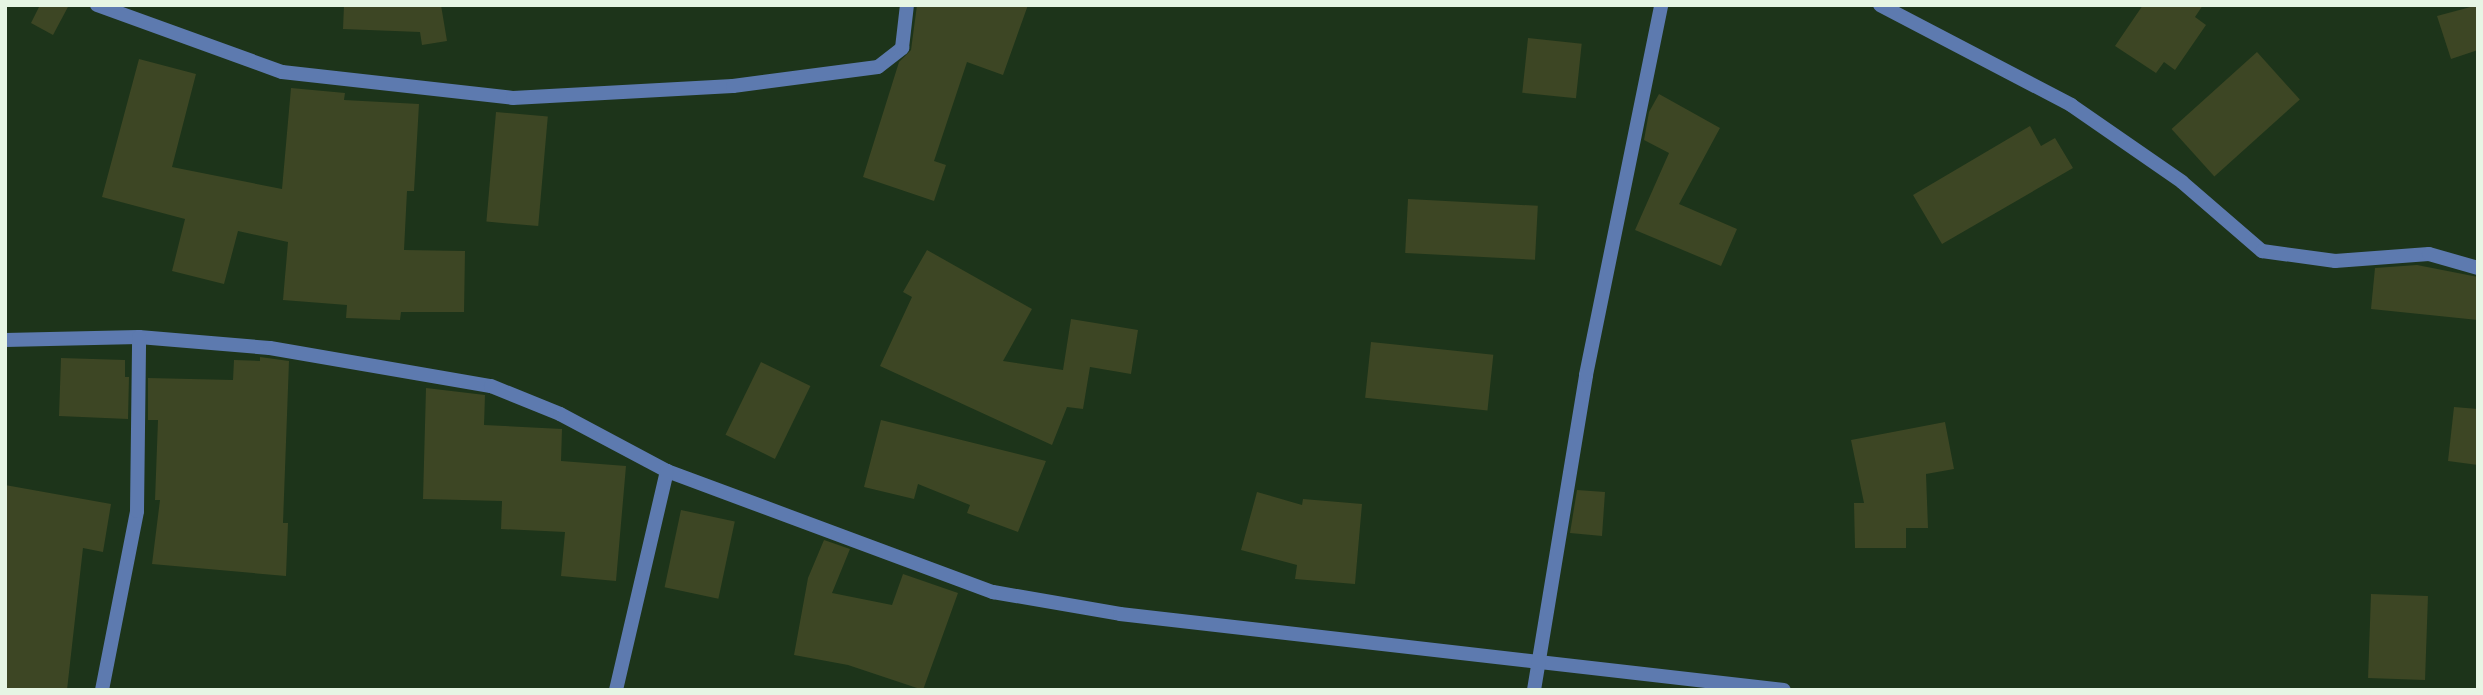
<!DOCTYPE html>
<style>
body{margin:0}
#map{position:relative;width:2483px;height:695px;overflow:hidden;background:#1d341a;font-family:Manrope,sans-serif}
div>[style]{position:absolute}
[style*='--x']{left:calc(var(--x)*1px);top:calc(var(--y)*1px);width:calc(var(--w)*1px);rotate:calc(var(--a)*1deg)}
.building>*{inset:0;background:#3d4624;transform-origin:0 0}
.minor>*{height:14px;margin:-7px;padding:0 7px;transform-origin:7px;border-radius:7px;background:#5d7aaf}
span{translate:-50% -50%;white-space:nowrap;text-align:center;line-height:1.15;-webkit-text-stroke:5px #0e190d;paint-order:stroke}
.frame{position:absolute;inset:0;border:7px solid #e6f5e4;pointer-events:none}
</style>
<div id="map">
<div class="building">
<i style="clip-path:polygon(40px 5px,69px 5px,53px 35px,31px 23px)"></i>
<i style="clip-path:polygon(344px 5px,441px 5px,447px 41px,422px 45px,420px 32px,343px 29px)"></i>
<i style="clip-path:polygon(917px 5px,1028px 5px,1003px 75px,967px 62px,934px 161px,946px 165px,934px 201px,863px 177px,899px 62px,911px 50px)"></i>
<i style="clip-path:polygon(2143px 5px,2203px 5px,2195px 17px,2206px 25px,2175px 70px,2164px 62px,2156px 73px,2115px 46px)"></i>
<i style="clip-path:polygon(2478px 5px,2478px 50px,2451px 59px,2437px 16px)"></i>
<i style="left:1528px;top:38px;width:54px;height:55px;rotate:6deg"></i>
<i style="left:2257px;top:52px;width:64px;height:115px;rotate:48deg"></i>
<i style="clip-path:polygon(139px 59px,196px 74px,172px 167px,282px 189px,291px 88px,345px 93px,344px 100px,419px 104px,414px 191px,407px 191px,404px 250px,465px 251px,464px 312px,401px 312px,400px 320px,346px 318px,347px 305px,283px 300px,288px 242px,238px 231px,224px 284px,172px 271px,185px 219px,102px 197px)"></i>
<i style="clip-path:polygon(1659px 94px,1720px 128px,1679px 204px,1737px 229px,1721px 266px,1635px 230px,1669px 153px,1644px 140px,1649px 112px)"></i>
<i style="left:496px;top:112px;width:52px;height:110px;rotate:5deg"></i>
<i style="clip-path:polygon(2030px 126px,2041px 146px,2055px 138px,2073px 168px,1942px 244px,1913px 195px)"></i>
<i style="left:1408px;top:199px;width:130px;height:54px;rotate:3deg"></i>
<i style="clip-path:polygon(927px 250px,1032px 309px,1003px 361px,1063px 370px,1071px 319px,1138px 330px,1131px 374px,1090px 367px,1083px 409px,1067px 407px,1052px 445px,880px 366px,912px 297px,903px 292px)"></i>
<i style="clip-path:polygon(2417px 265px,2478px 277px,2478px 320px,2371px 309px,2375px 268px)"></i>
<i style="left:1371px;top:342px;width:123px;height:56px;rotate:6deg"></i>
<i style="clip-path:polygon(260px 357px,289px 361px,283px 523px,288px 523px,286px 576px,152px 564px,160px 500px,155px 500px,158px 420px,148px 420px,148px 378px,233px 380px,234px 360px,260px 361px)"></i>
<i style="clip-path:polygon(61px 358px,125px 360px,125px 377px,129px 377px,128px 419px,59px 416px)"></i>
<i style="left:761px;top:362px;width:55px;height:81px;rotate:26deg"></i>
<i style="clip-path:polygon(426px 388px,485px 395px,484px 425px,562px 429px,561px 461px,626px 466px,616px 581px,561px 576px,565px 532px,501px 529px,502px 501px,423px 499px)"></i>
<i style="clip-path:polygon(2454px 407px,2478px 409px,2478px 465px,2448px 461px)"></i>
<i style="clip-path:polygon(881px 420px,1046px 461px,1018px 532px,967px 513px,970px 505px,918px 484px,914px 499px,864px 487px)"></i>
<i style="clip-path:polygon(1945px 422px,1954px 469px,1926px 474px,1928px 528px,1906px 528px,1906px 548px,1855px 548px,1854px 503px,1864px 503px,1851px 440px)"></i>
<i style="clip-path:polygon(5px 485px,111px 504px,103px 552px,83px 548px,67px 690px,5px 688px)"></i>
<i style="clip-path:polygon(1577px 490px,1605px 492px,1602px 536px,1570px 533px)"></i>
<i style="clip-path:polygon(1257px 492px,1302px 505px,1303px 499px,1362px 504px,1355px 584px,1295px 579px,1297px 565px,1241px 550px)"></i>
<i style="left:681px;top:510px;width:55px;height:79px;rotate:12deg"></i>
<i style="clip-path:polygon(824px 540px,850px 549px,832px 593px,892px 605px,903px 574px,958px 593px,923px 690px,848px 665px,794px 655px,808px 578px)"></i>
<i style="left:2371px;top:594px;width:57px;height:84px;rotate:2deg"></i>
</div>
<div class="minor">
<i style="--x:97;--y:5;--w:197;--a:19.9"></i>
<i style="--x:282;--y:72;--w:232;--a:6.4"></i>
<i style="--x:513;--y:98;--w:220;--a:-3.1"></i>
<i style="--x:733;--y:86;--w:146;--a:-7.5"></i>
<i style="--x:878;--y:67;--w:31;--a:-38"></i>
<i style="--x:902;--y:48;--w:43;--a:-83.4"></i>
<i style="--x:1880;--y:5;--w:216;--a:27.6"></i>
<i style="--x:2071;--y:105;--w:135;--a:34.7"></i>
<i style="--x:2182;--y:182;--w:106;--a:40.8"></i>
<i style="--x:2262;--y:251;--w:74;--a:7.8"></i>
<i style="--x:2335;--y:261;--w:94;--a:-4.3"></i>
<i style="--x:2429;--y:254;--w:51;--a:15.9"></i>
<i style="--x:5;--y:340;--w:134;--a:-1.3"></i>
<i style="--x:139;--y:337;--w:131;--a:4.8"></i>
<i style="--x:270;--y:348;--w:224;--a:9.8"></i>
<i style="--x:491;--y:386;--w:74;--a:22.1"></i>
<i style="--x:560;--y:414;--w:121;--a:28"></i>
<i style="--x:667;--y:471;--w:348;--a:20.4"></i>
<i style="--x:993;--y:592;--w:129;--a:9.8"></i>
<i style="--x:1120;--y:614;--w:668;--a:6.53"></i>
<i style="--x:102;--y:690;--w:182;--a:-78.9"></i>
<i style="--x:137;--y:511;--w:174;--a:-89.3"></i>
<i style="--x:616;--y:690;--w:225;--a:-76.9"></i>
<i style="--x:1534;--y:690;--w:319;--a:-80.6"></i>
<i style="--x:1586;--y:375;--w:378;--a:-78.5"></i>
</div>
<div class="frame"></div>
</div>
